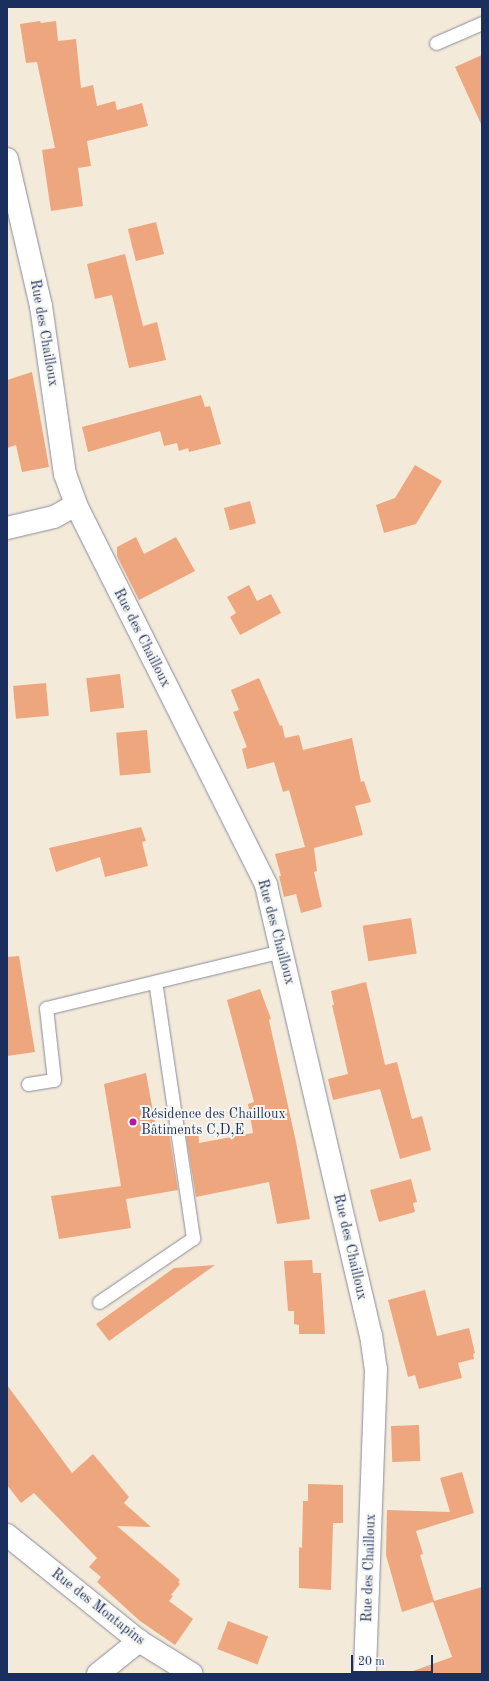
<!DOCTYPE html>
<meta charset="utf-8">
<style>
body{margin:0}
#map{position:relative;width:489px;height:1681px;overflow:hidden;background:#f4ead9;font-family:"Old Standard TT",serif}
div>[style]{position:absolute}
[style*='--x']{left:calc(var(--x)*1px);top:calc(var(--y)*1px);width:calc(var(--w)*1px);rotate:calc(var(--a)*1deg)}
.building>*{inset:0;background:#eea67e;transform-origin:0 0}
.roads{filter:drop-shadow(0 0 1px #888c9c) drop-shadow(0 0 1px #888c9c)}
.lane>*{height:13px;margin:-6.5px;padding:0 6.5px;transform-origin:6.5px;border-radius:6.5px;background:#fff}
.street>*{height:22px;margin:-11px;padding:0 11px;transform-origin:11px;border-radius:11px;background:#fff}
.dots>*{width:11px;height:11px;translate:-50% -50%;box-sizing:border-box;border:2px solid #f6f6f2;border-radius:50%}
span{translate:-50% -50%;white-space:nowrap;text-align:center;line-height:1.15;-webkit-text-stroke:4px #f6f6f2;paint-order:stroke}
.street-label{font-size:14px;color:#1b2f5e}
.poi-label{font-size:14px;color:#1b2f5e}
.left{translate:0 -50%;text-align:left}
.frame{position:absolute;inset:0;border:8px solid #1b2f5e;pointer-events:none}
.scale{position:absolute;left:351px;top:1655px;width:82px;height:18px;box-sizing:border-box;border:2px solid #1b2f5e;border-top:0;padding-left:5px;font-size:12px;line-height:14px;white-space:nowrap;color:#1b2f5e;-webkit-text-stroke:3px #f6f6f2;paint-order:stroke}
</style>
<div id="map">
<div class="building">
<i style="clip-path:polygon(40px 21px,41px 23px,56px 21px,58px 41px,76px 39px,81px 88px,93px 85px,97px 106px,115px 101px,117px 110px,142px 103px,148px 126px,87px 141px,91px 166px,78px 168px,83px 206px,51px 211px,42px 150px,55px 148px,37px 62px,26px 63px,20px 24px)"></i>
<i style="clip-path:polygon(482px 55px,482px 126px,455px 67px)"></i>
<i style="left:156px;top:222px;width:33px;height:29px;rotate:76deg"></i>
<i style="clip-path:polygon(125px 254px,143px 326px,157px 322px,166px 360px,129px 368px,112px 295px,95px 299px,87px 264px)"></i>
<i style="clip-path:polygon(32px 372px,49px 467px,22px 472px,16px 445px,7px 448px,7px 380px)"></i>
<i style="clip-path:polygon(201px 395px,205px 407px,210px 406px,221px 444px,189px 452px,188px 448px,179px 451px,177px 443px,164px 446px,160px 431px,88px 452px,82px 427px)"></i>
<i style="clip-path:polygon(415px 465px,442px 481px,416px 524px,384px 533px,376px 505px,395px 498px)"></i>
<i style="left:250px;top:501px;width:23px;height:27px;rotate:75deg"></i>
<i style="clip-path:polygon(136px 537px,144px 554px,176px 537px,195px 571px,139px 600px,117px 556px,117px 547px)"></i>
<i style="clip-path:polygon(249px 585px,257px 601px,271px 594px,281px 613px,240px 635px,230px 617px,236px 613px,227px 597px)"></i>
<i style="left:120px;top:674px;width:34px;height:34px;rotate:83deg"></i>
<i style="clip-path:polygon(259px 678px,280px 726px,282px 725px,285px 738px,299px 735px,303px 750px,352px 738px,361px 782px,364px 781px,371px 802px,355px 806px,363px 835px,314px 848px,317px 871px,314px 872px,322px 907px,301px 913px,296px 894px,284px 897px,279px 876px,281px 876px,275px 854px,305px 847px,289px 790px,283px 792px,274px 762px,247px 769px,242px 749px,247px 747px,233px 712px,239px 710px,231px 690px)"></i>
<i style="left:46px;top:683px;width:33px;height:33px;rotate:85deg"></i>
<i style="left:147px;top:730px;width:43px;height:31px;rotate:85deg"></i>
<i style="clip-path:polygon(141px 827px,146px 841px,142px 842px,148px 866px,105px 877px,100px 857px,56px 872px,49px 848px)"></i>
<i style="left:411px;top:918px;width:36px;height:49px;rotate:81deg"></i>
<i style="clip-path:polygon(19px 956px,35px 1052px,7px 1056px,7px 957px)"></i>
<i style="clip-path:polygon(366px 982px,385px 1065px,397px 1062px,412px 1119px,422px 1116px,431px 1150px,400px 1159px,380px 1089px,333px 1100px,328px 1079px,348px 1074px,332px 1005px,334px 1005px,331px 991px)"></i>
<i style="clip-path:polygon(260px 989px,271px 1019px,269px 1020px,296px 1142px,310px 1219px,277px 1224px,269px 1182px,196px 1197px,185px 1129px,198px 1126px,199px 1143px,253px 1133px,248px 1104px,254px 1102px,227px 1000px)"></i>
<i style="clip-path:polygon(146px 1073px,157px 1134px,169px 1132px,178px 1190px,126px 1199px,131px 1228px,59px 1239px,51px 1196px,121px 1186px,104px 1084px)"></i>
<i style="clip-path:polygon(411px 1179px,417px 1202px,413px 1203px,415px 1212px,379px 1222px,370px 1190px)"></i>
<i style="clip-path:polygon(312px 1260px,313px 1273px,321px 1273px,325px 1334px,299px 1334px,299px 1325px,294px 1324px,294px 1311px,288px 1311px,284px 1261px)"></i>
<i style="clip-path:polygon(215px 1265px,109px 1341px,96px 1324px,174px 1268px)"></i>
<i style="clip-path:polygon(425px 1290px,437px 1336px,469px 1328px,475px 1353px,473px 1354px,474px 1359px,458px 1363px,462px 1378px,419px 1389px,415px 1375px,408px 1377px,388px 1300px)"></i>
<i style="clip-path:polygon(7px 1385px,72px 1473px,93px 1454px,129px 1497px,124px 1503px,151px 1527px,117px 1526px,180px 1580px,178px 1582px,180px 1584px,171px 1595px,173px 1596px,169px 1601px,193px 1619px,175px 1645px,140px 1621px,97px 1582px,101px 1577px,89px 1567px,97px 1558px,34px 1493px,21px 1503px,7px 1485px)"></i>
<i style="left:419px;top:1425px;width:36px;height:28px;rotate:88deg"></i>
<i style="clip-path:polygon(462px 1472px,474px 1513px,416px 1531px,423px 1554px,420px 1555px,434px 1601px,482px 1587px,482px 1674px,413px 1674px,413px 1671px,452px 1657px,433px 1602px,402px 1612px,386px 1555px,387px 1510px,450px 1512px,440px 1478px)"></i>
<i style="clip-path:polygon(308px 1484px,343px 1485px,343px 1523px,333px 1523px,331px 1590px,299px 1588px,299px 1547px,302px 1548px,303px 1501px,308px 1501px)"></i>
<i style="left:228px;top:1621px;width:43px;height:30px;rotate:21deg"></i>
</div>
<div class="roads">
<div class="lane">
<i style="--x:436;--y:43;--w:50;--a:-23.5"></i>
<i style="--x:28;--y:1084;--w:26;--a:-9"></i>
<i style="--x:54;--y:1080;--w:72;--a:-96.3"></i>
<i style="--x:46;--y:1008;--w:243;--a:-13.6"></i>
<i style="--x:99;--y:1302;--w:114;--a:-34.2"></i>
<i style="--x:193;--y:1238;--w:259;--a:-98.4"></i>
</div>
<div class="street">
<i style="--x:7;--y:159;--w:151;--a:77"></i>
<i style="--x:41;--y:306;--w:170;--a:81.9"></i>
<i style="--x:65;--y:474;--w:33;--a:70"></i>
<i style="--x:76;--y:505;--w:425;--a:63.4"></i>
<i style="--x:266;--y:885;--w:462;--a:76.9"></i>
<i style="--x:371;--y:1335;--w:34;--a:82"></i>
<i style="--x:376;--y:1369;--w:305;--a:92.1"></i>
<i style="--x:7;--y:528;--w:48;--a:-13.2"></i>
<i style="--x:54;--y:517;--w:25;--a:-29"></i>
<i style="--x:7;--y:1535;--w:169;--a:38.8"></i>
<i style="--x:139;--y:1641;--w:62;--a:31.9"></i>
<i style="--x:98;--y:1674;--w:53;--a:-38.8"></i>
</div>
</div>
<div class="dots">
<i style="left:133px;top:1122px;background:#b5179e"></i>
</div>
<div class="street-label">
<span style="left:44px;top:333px;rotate:80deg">Rue des Chailloux</span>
<span style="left:142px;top:638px;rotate:63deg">Rue des Chailloux</span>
<span style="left:276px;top:932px;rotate:75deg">Rue des Chailloux</span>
<span style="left:350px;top:1247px;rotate:77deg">Rue des Chailloux</span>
<span style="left:369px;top:1568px;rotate:-88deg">Rue des Chailloux</span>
<span style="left:98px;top:1607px;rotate:38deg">Rue des Montapins</span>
</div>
<div class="poi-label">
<span class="left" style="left:141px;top:1122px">Résidence des Chailloux<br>Bâtiments C,D,E</span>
</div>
<div class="frame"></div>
<div class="scale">20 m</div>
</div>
